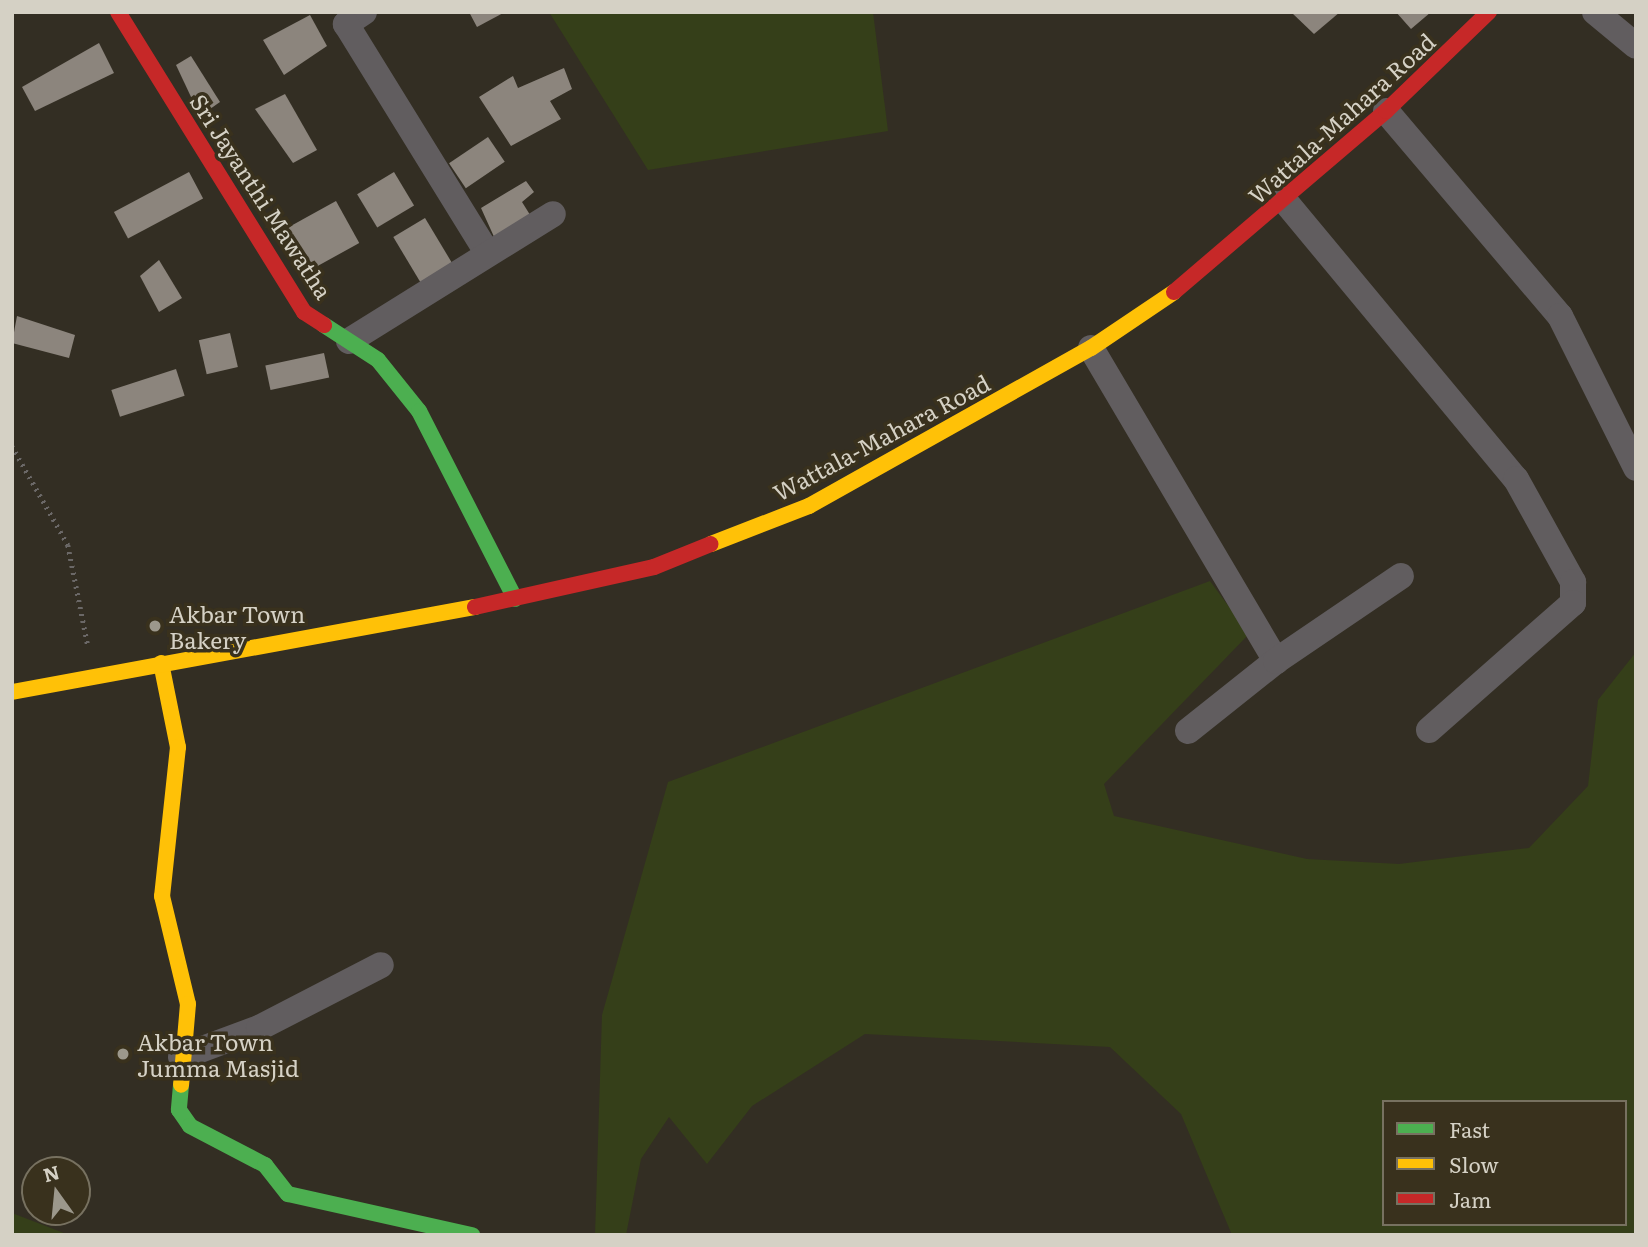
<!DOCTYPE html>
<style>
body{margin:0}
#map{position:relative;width:1648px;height:1247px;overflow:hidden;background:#332e23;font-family:Literata,serif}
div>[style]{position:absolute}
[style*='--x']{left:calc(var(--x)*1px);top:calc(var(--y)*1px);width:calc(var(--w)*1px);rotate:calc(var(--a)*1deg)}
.green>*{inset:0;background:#353f19}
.building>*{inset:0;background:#8c857d;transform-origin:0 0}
.path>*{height:4.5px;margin-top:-2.25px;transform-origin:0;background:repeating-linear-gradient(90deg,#6b6867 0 2px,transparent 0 7px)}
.street>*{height:26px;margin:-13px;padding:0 13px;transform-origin:13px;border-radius:13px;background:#615d5f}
.fast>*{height:16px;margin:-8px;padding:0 8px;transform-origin:8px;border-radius:8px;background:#4caf50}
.slow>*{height:16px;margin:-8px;padding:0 8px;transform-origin:8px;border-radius:8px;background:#ffc107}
.jam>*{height:16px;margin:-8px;padding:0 8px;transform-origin:8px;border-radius:8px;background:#c62828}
.dots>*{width:19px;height:19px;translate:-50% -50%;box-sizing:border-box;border:4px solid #39311d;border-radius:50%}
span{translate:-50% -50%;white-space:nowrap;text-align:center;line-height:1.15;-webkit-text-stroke:7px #39311d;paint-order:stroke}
.street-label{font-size:23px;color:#d5d1c5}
.poi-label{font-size:23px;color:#d5d1c5}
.left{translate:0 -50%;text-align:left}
.frame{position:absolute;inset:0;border:14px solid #d5d1c5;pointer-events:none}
.legend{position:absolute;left:1382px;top:1100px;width:245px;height:126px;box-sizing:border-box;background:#39311d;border:2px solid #777160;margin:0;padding:9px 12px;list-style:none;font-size:21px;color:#d5d1c5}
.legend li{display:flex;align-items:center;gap:14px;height:35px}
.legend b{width:35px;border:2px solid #777160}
.north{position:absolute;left:21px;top:1156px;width:70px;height:70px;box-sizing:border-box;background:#39311d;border:2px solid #777160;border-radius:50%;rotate:345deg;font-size:19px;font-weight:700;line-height:28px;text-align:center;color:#d5d1c5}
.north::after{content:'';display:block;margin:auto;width:24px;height:32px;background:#9c988c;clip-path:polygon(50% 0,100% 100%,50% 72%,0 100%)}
</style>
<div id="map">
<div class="green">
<i style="clip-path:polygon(549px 12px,873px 12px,888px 131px,648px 170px)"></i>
<i style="clip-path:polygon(evenodd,1210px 581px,1249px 634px,1104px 784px,1114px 816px,1307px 859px,1399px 864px,1529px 848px,1588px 786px,1598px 700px,1636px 652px,1636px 1235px,1232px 1235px,1181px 1114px,1110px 1047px,865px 1034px,752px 1106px,707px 1164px,669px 1117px,641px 1159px,626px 1235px,595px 1235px,602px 1015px,668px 782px,1210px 581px,1384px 1102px,1625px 1102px,1625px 1224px,1384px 1224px,1384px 1102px)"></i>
<i style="clip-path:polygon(12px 1213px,69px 1235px,12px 1235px)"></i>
</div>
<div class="building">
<i style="clip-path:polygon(469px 12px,505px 12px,477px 27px)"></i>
<i style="clip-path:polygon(1291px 12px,1340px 12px,1314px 34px)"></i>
<i style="clip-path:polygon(1396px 12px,1431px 12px,1411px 29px)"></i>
<i style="clip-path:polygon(310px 15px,327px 46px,284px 75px,263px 40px)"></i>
<i style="clip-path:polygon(99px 43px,114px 73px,35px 111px,22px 87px)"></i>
<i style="clip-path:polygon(191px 56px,220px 102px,200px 116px,176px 65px)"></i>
<i style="clip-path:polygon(564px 68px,572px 89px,550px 101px,561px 119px,511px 146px,479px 97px,513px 76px,518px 88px)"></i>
<i style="clip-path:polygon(285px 94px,317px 150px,293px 163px,255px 109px)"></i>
<i style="left:488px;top:137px;width:30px;height:47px;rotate:56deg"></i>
<i style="left:189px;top:172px;width:30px;height:85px;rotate:62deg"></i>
<i style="left:394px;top:172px;width:39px;height:43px;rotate:59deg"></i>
<i style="clip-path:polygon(526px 181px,534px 192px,522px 202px,532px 218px,495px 239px,481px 208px)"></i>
<i style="left:336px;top:201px;width:48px;height:59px;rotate:61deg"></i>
<i style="left:425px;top:218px;width:55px;height:37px;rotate:59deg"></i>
<i style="clip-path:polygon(159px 260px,182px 298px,159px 312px,140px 276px)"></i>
<i style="clip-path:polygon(17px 316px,75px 335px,69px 358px,12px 343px)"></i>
<i style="left:230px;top:333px;width:35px;height:32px;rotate:77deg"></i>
<i style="left:324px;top:353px;width:25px;height:60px;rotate:78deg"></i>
<i style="left:176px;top:369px;width:28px;height:68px;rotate:72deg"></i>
</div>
<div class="path">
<i style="--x:12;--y:446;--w:114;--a:60.5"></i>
<i style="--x:68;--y:545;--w:103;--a:78.8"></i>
</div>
<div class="street">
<i style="--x:364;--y:12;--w:22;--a:146"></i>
<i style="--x:346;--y:24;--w:270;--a:58.3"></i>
<i style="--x:1595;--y:12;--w:53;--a:39.7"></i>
<i style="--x:1386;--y:111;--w:269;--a:49.7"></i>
<i style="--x:1560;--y:316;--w:170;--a:63.4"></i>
<i style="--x:1284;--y:200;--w:363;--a:50.3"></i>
<i style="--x:1516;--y:479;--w:118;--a:61"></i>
<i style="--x:1573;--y:582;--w:21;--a:90"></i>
<i style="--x:1573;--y:603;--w:192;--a:138.6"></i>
<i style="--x:349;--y:341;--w:240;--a:-31.9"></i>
<i style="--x:1091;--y:348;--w:364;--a:59.4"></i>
<i style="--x:1188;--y:731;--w:112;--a:-38.5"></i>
<i style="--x:1276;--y:661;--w:151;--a:-34.2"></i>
<i style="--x:181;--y:1057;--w:83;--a:-20.4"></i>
<i style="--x:259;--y:1028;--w:137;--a:-27.3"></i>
</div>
<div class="fast">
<i style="--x:324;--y:325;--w:64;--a:32.9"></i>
<i style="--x:378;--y:360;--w:65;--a:51.2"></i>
<i style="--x:419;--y:411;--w:211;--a:62.9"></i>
<i style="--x:181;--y:1085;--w:25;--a:95"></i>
<i style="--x:179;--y:1110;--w:19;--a:55"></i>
<i style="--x:190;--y:1126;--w:85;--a:27.5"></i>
<i style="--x:265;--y:1165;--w:37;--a:52"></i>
<i style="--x:288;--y:1194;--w:189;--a:12.6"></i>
</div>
<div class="slow">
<i style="--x:711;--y:544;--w:105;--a:-21.2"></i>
<i style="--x:809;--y:506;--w:323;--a:-29.3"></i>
<i style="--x:1091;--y:348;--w:100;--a:-34"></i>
<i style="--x:161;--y:663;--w:86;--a:78.6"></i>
<i style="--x:178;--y:747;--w:150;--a:96.1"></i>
<i style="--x:162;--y:896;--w:111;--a:76.5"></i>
<i style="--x:188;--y:1004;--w:81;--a:94.9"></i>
<i style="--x:12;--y:692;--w:471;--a:-10.4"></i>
</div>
<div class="jam">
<i style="--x:118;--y:12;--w:353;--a:58.2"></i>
<i style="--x:304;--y:312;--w:24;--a:33"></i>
<i style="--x:1174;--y:292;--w:279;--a:-40.5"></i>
<i style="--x:1386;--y:111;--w:143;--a:-43.9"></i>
<i style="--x:475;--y:607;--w:183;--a:-12.6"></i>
<i style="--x:654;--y:567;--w:61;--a:-22"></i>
</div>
<div class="dots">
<i style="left:155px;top:626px;background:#9c988c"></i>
<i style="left:123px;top:1054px;background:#9c988c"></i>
</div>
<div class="street-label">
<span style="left:1341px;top:118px;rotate:-42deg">Wattala-Mahara Road</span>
<span style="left:262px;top:196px;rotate:57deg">Sri Jayanthi Mawatha</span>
<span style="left:881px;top:437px;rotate:-28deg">Wattala-Mahara Road</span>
</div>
<div class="poi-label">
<span class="left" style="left:169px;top:626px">Akbar Town<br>Bakery</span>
<span class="left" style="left:137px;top:1054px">Akbar Town<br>Jumma Masjid</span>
</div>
<div class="frame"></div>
<ul class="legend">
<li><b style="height:9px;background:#4caf50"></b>Fast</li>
<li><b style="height:9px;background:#ffc107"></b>Slow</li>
<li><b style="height:9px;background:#c62828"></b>Jam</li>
</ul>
<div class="north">N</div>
</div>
